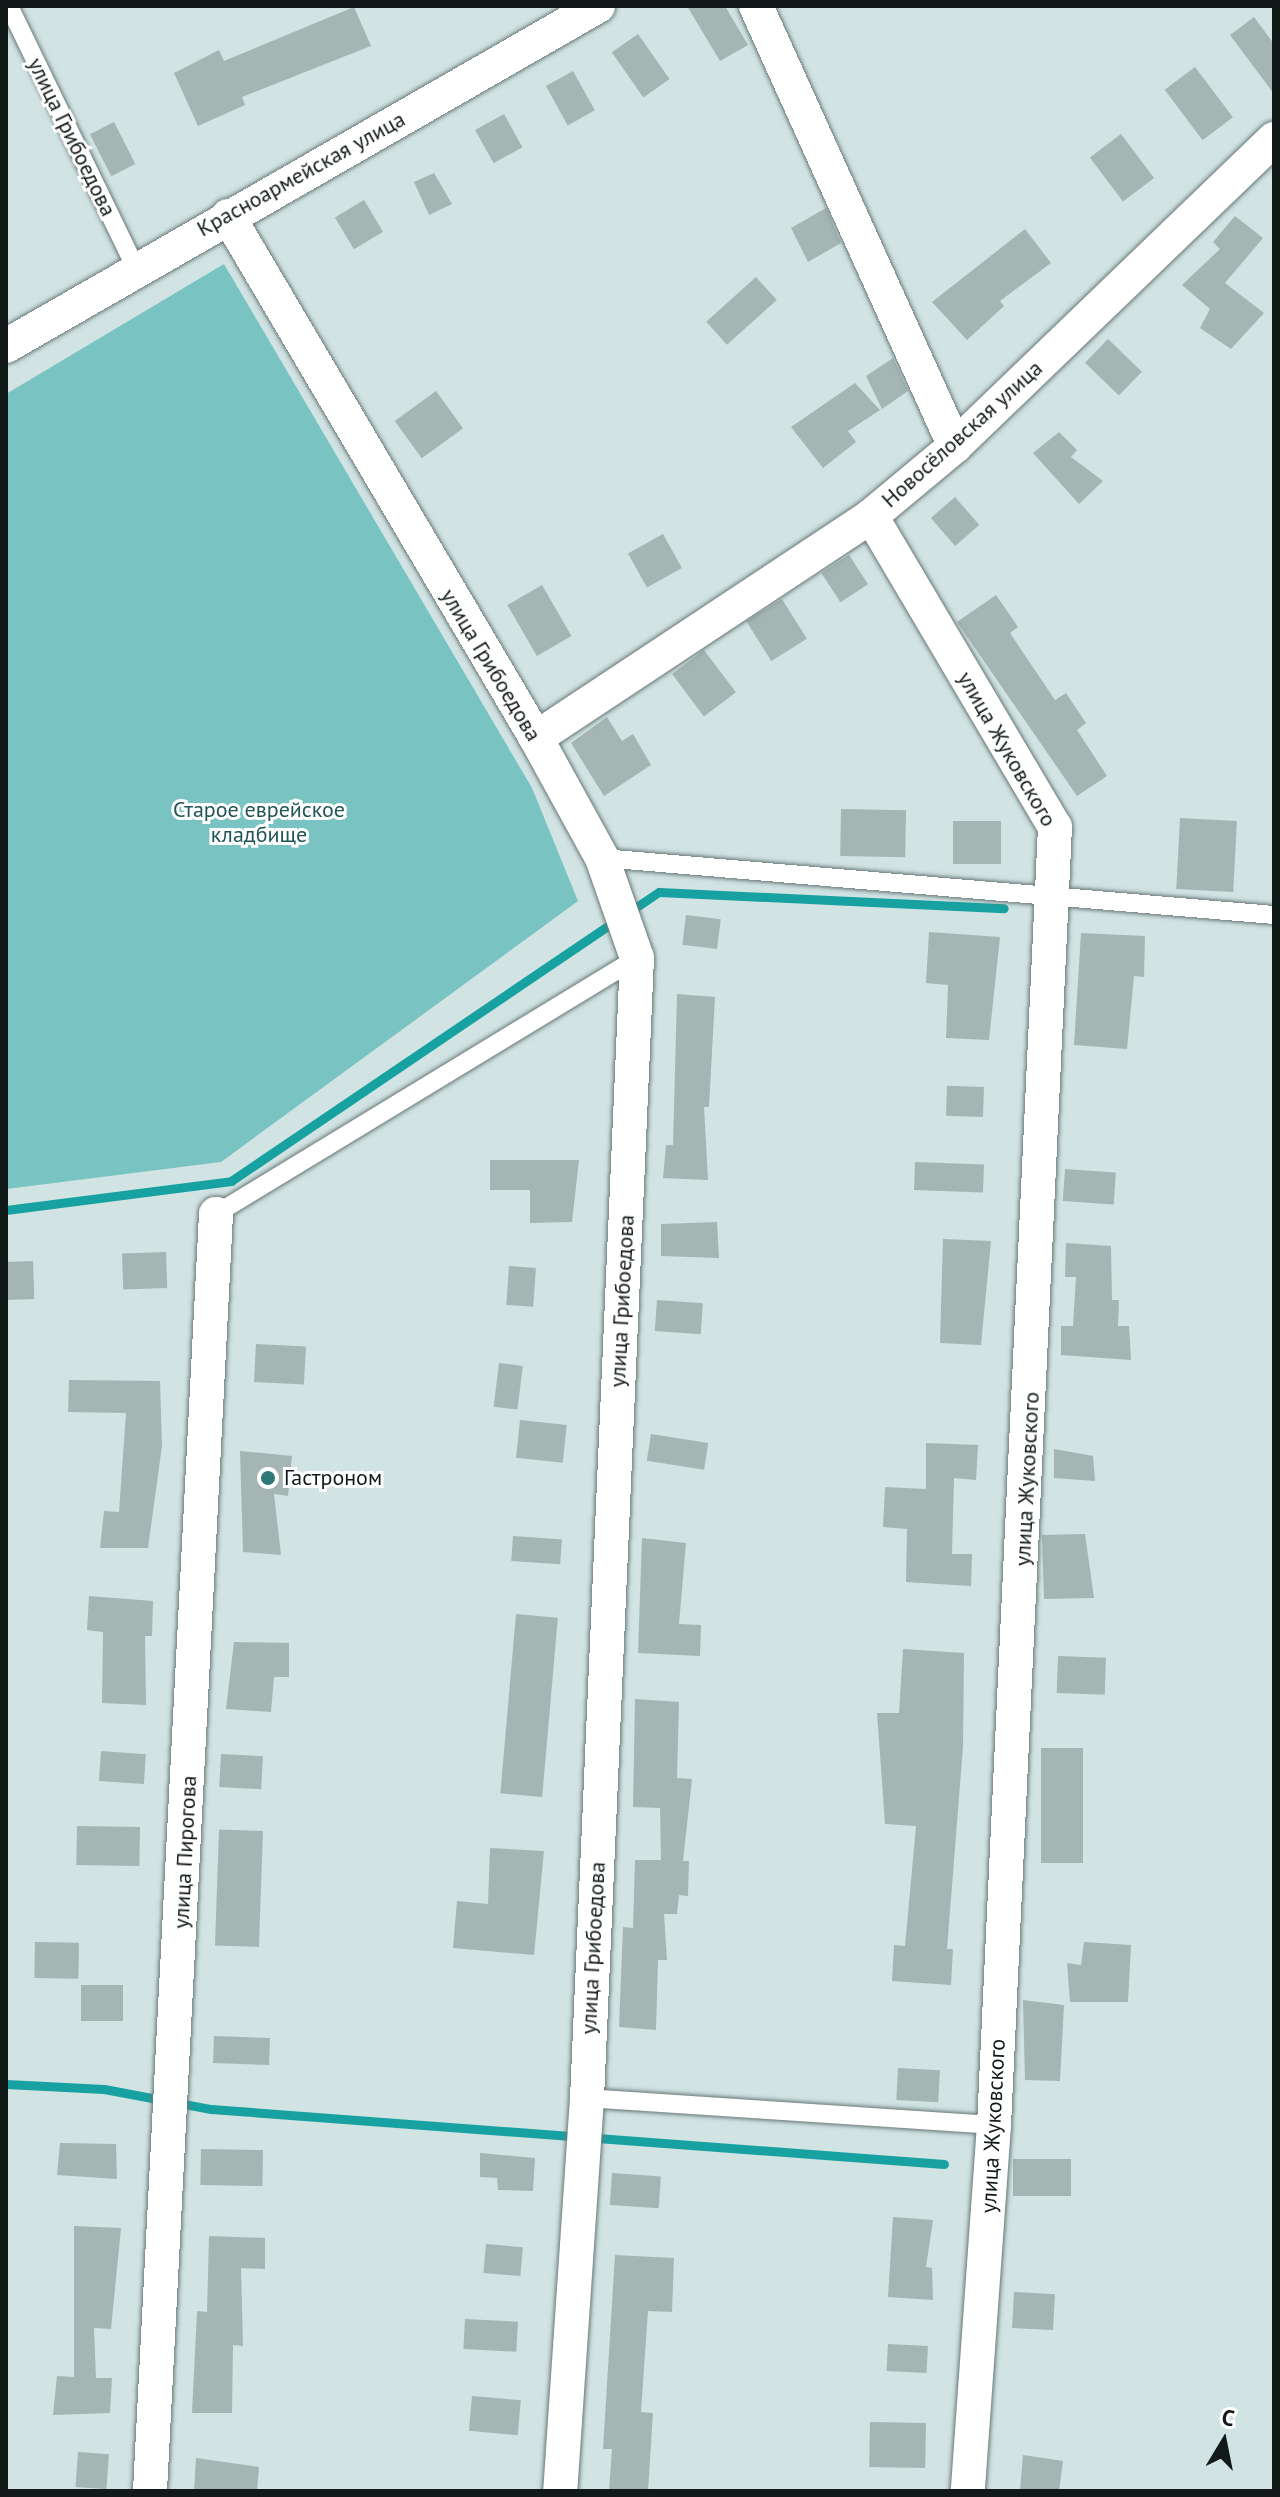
<!DOCTYPE html>
<meta charset="utf-8">
<style>
body{margin:0}
#map{position:relative;width:1280px;height:2497px;overflow:hidden;background:#d1e3e3;font-family:"PT Sans",sans-serif}
div>[style]{position:absolute}
[style*='--x']{left:calc(var(--x)*1px);top:calc(var(--y)*1px);width:calc(var(--w)*1px);rotate:calc(var(--a)*1deg)}
.green>*{inset:0;background:#79c3c2}
.stream>*{height:9px;margin:-4.5px;padding:0 4.5px;transform-origin:4.5px;border-radius:4.5px;background:#17a1a1}
.building>*{inset:0;background:#a4b5b4;transform-origin:0 0}
.roads{filter:drop-shadow(0 0 2px #687877) drop-shadow(0 0 2px #687877)}
.lane>*{height:18px;margin:-9px;padding:0 9px;transform-origin:9px;border-radius:9px;background:#fff}
.street>*{height:34px;margin:-17px;padding:0 17px;transform-origin:17px;border-radius:17px;background:#fff}
.dots>*{width:22px;height:22px;translate:-50% -50%;box-sizing:border-box;border:4px solid #fff;border-radius:50%}
span{translate:-50% -50%;white-space:nowrap;text-align:center;line-height:1.15;-webkit-text-stroke:6px #fff;paint-order:stroke}
.street-label{font-size:22px;color:#121919}
.park-label{font-size:22px;color:#215555}
.poi-label{font-size:22px;color:#121919}
.left{translate:0 -50%;text-align:left}
.frame{position:absolute;inset:0;border:8px solid #121919;pointer-events:none}
.north{position:absolute;left:1184px;top:2401px;width:80px;height:80px;-webkit-text-stroke:6px #fff;paint-order:stroke;rotate:10deg;font-size:22px;font-weight:700;line-height:32px;text-align:center;color:#121919}
.north::after{content:'';display:block;margin:auto;width:28px;height:36px;background:#121919;clip-path:polygon(50% 0,100% 100%,50% 72%,0 100%)}
</style>
<div id="map">
<div class="green">
<i style="clip-path:polygon(224px 264px,532px 788px,578px 901px,221px 1162px,6px 1189px,6px 394px)"></i>
</div>
<div class="stream">
<i style="--x:629;--y:912;--w:36;--a:-34"></i>
<i style="--x:659;--y:892;--w:345;--a:2.7"></i>
<i style="--x:6;--y:1210;--w:227;--a:-7.3"></i>
<i style="--x:231;--y:1181;--w:466;--a:-34.1"></i>
<i style="--x:6;--y:2084;--w:98;--a:2.9"></i>
<i style="--x:104;--y:2089;--w:109;--a:10.6"></i>
<i style="--x:211;--y:2109;--w:735;--a:4.29"></i>
</div>
<div class="building">
<i style="clip-path:polygon(687px 6px,725px 6px,748px 45px,720px 61px)"></i>
<i style="clip-path:polygon(354px 7px,371px 46px,242px 97px,245px 105px,198px 126px,174px 73px,219px 50px,224px 61px)"></i>
<i style="clip-path:polygon(1254px 17px,1274px 44px,1274px 94px,1230px 35px)"></i>
<i style="left:638px;top:34px;width:55px;height:32px;rotate:55deg"></i>
<i style="left:1195px;top:67px;width:63px;height:38px;rotate:53deg"></i>
<i style="left:573px;top:71px;width:45px;height:31px;rotate:61deg"></i>
<i style="left:504px;top:114px;width:38px;height:33px;rotate:61deg"></i>
<i style="left:114px;top:122px;width:47px;height:27px;rotate:63deg"></i>
<i style="left:1121px;top:134px;width:55px;height:39px;rotate:53deg"></i>
<i style="clip-path:polygon(434px 173px,452px 204px,429px 215px,414px 182px)"></i>
<i style="left:364px;top:200px;width:37px;height:34px;rotate:59deg"></i>
<i style="clip-path:polygon(826px 208px,841px 243px,808px 262px,791px 228px)"></i>
<i style="clip-path:polygon(1235px 216px,1263px 238px,1225px 283px,1264px 313px,1231px 349px,1200px 328px,1210px 309px,1182px 285px,1220px 249px,1213px 242px)"></i>
<i style="clip-path:polygon(1025px 229px,1051px 263px,1000px 301px,1004px 306px,967px 340px,932px 302px)"></i>
<i style="left:756px;top:277px;width:31px;height:67px;rotate:48deg"></i>
<i style="left:1108px;top:339px;width:47px;height:33px;rotate:44deg"></i>
<i style="clip-path:polygon(893px 358px,908px 391px,882px 409px,866px 376px)"></i>
<i style="clip-path:polygon(855px 383px,880px 410px,848px 431px,856px 442px,823px 468px,791px 427px)"></i>
<i style="left:436px;top:391px;width:46px;height:51px;rotate:54deg"></i>
<i style="clip-path:polygon(1059px 432px,1077px 450px,1071px 457px,1103px 481px,1079px 504px,1033px 453px)"></i>
<i style="left:955px;top:497px;width:37px;height:32px;rotate:49deg"></i>
<i style="left:663px;top:534px;width:39px;height:40px;rotate:61deg"></i>
<i style="left:849px;top:555px;width:35px;height:33px;rotate:57deg"></i>
<i style="left:542px;top:585px;width:59px;height:40px;rotate:60deg"></i>
<i style="clip-path:polygon(996px 595px,1018px 627px,1010px 633px,1055px 700px,1066px 693px,1086px 723px,1077px 730px,1107px 776px,1077px 796px,957px 622px)"></i>
<i style="left:782px;top:599px;width:47px;height:42px;rotate:58deg"></i>
<i style="left:704px;top:650px;width:53px;height:40px;rotate:53deg"></i>
<i style="clip-path:polygon(607px 717px,622px 741px,633px 734px,651px 765px,604px 796px,571px 743px)"></i>
<i style="left:841px;top:809px;width:65px;height:47px;rotate:1deg"></i>
<i style="left:1180px;top:818px;width:57px;height:71px;rotate:3deg"></i>
<i style="left:1001px;top:821px;width:43px;height:48px;rotate:90deg"></i>
<i style="left:686px;top:915px;width:35px;height:30px;rotate:7deg"></i>
<i style="clip-path:polygon(929px 932px,1000px 937px,989px 1040px,946px 1038px,948px 985px,926px 983px)"></i>
<i style="clip-path:polygon(1081px 933px,1145px 936px,1144px 977px,1134px 976px,1127px 1049px,1074px 1045px)"></i>
<i style="clip-path:polygon(677px 994px,715px 997px,709px 1107px,704px 1107px,708px 1180px,663px 1178px,666px 1145px,673px 1145px)"></i>
<i style="left:984px;top:1087px;width:30px;height:37px;rotate:92deg"></i>
<i style="clip-path:polygon(490px 1160px,579px 1160px,572px 1222px,530px 1223px,530px 1190px,490px 1190px)"></i>
<i style="left:915px;top:1162px;width:69px;height:28px;rotate:2deg"></i>
<i style="left:1065px;top:1169px;width:51px;height:32px;rotate:4deg"></i>
<i style="clip-path:polygon(717px 1222px,719px 1258px,661px 1256px,661px 1224px)"></i>
<i style="clip-path:polygon(943px 1239px,991px 1241px,981px 1345px,940px 1343px)"></i>
<i style="clip-path:polygon(1066px 1243px,1111px 1246px,1112px 1300px,1119px 1300px,1118px 1326px,1129px 1326px,1131px 1360px,1061px 1355px,1061px 1326px,1073px 1326px,1076px 1277px,1065px 1277px)"></i>
<i style="left:166px;top:1252px;width:36px;height:44px;rotate:88deg"></i>
<i style="left:33px;top:1261px;width:38px;height:27px;rotate:88deg"></i>
<i style="left:509px;top:1266px;width:27px;height:39px;rotate:4deg"></i>
<i style="left:657px;top:1300px;width:46px;height:31px;rotate:4deg"></i>
<i style="left:256px;top:1344px;width:50px;height:38px;rotate:3deg"></i>
<i style="left:499px;top:1363px;width:24px;height:44px;rotate:7deg"></i>
<i style="clip-path:polygon(69px 1380px,160px 1381px,162px 1446px,148px 1548px,100px 1548px,104px 1511px,119px 1512px,126px 1413px,68px 1412px)"></i>
<i style="left:520px;top:1420px;width:47px;height:38px;rotate:6deg"></i>
<i style="left:651px;top:1434px;width:58px;height:27px;rotate:9deg"></i>
<i style="clip-path:polygon(926px 1443px,978px 1445px,976px 1480px,954px 1478px,952px 1554px,972px 1554px,971px 1586px,906px 1582px,907px 1529px,883px 1527px,885px 1487px,926px 1489px)"></i>
<i style="clip-path:polygon(1054px 1449px,1093px 1456px,1095px 1481px,1054px 1478px)"></i>
<i style="clip-path:polygon(240px 1451px,292px 1456px,288px 1496px,274px 1494px,281px 1555px,243px 1552px)"></i>
<i style="clip-path:polygon(1085px 1534px,1094px 1598px,1044px 1599px,1042px 1535px)"></i>
<i style="left:513px;top:1536px;width:49px;height:25px;rotate:4deg"></i>
<i style="clip-path:polygon(642px 1538px,686px 1543px,679px 1624px,701px 1625px,700px 1656px,638px 1653px)"></i>
<i style="clip-path:polygon(89px 1596px,153px 1601px,152px 1636px,145px 1636px,146px 1705px,102px 1703px,103px 1632px,87px 1630px)"></i>
<i style="left:516px;top:1614px;width:42px;height:180px;rotate:5deg"></i>
<i style="clip-path:polygon(234px 1642px,289px 1643px,289px 1677px,274px 1677px,271px 1712px,226px 1709px)"></i>
<i style="clip-path:polygon(903px 1649px,964px 1653px,963px 1747px,947px 1949px,953px 1949px,951px 1985px,892px 1981px,894px 1945px,905px 1946px,916px 1826px,885px 1824px,877px 1713px,899px 1713px)"></i>
<i style="left:1058px;top:1656px;width:48px;height:37px;rotate:2deg"></i>
<i style="clip-path:polygon(635px 1699px,679px 1702px,677px 1778px,692px 1779px,683px 1861px,689px 1861px,688px 1896px,679px 1895px,677px 1914px,664px 1914px,667px 1960px,658px 1960px,656px 2030px,619px 2027px,623px 1927px,633px 1928px,635px 1860px,661px 1860px,660px 1808px,633px 1807px)"></i>
<i style="left:1041px;top:1748px;width:42px;height:115px"></i>
<i style="left:101px;top:1751px;width:45px;height:30px;rotate:4deg"></i>
<i style="left:221px;top:1754px;width:42px;height:33px;rotate:3deg"></i>
<i style="left:140px;top:1827px;width:39px;height:63px;rotate:91deg"></i>
<i style="left:263px;top:1831px;width:116px;height:44px;rotate:92deg"></i>
<i style="clip-path:polygon(490px 1848px,544px 1851px,534px 1955px,453px 1948px,457px 1901px,488px 1904px)"></i>
<i style="left:35px;top:1942px;width:44px;height:36px;rotate:1deg"></i>
<i style="clip-path:polygon(1084px 1942px,1131px 1945px,1128px 2002px,1070px 2002px,1067px 1963px,1081px 1965px)"></i>
<i style="left:81px;top:1985px;width:42px;height:36px"></i>
<i style="clip-path:polygon(1023px 2000px,1064px 2005px,1060px 2081px,1025px 2080px)"></i>
<i style="left:214px;top:2036px;width:56px;height:27px;rotate:2deg"></i>
<i style="left:898px;top:2068px;width:42px;height:32px;rotate:3deg"></i>
<i style="clip-path:polygon(60px 2143px,116px 2144px,117px 2179px,57px 2175px)"></i>
<i style="left:201px;top:2149px;width:62px;height:36px;rotate:1deg"></i>
<i style="clip-path:polygon(480px 2153px,535px 2158px,533px 2191px,498px 2190px,497px 2178px,480px 2177px)"></i>
<i style="left:1013px;top:2159px;width:58px;height:37px"></i>
<i style="left:612px;top:2173px;width:49px;height:32px;rotate:4deg"></i>
<i style="clip-path:polygon(893px 2217px,933px 2220px,926px 2267px,932px 2268px,933px 2300px,888px 2297px)"></i>
<i style="clip-path:polygon(74px 2226px,121px 2228px,111px 2329px,94px 2328px,96px 2378px,112px 2378px,110px 2413px,53px 2415px,57px 2376px,74px 2377px)"></i>
<i style="clip-path:polygon(209px 2236px,265px 2238px,265px 2269px,241px 2268px,243px 2346px,233px 2345px,232px 2413px,192px 2413px,197px 2311px,207px 2312px)"></i>
<i style="left:486px;top:2244px;width:37px;height:29px;rotate:5deg"></i>
<i style="clip-path:polygon(615px 2255px,674px 2258px,672px 2312px,648px 2311px,641px 2412px,653px 2413px,648px 2491px,609px 2491px,612px 2449px,603px 2449px)"></i>
<i style="left:1014px;top:2292px;width:41px;height:36px;rotate:3deg"></i>
<i style="left:465px;top:2319px;width:53px;height:30px;rotate:3deg"></i>
<i style="left:888px;top:2344px;width:40px;height:27px;rotate:3deg"></i>
<i style="left:472px;top:2396px;width:49px;height:35px;rotate:5deg"></i>
<i style="left:870px;top:2422px;width:56px;height:45px;rotate:1deg"></i>
<i style="left:78px;top:2452px;width:31px;height:35px;rotate:4deg"></i>
<i style="clip-path:polygon(1023px 2455px,1063px 2461px,1059px 2491px,1020px 2491px)"></i>
<i style="clip-path:polygon(196px 2458px,259px 2467px,257px 2491px,194px 2491px)"></i>
</div>
<div class="roads">
<div class="lane">
<i style="--x:9;--y:6;--w:290;--a:64.2"></i>
<i style="--x:602;--y:858;--w:674;--a:4.85"></i>
<i style="--x:216;--y:1214;--w:493;--a:-31.3"></i>
<i style="--x:587;--y:2098;--w:408;--a:3.8"></i>
</div>
<div class="street">
<i style="--x:756;--y:6;--w:483;--a:65.7"></i>
<i style="--x:228;--y:216;--w:606;--a:59.46"></i>
<i style="--x:536;--y:738;--w:137;--a:61.2"></i>
<i style="--x:602;--y:858;--w:106;--a:70.7"></i>
<i style="--x:637;--y:958;--w:1141;--a:92.51"></i>
<i style="--x:587;--y:2098;--w:394;--a:93.9"></i>
<i style="--x:6;--y:346;--w:683;--a:-29.87"></i>
<i style="--x:871;--y:516;--w:361;--a:59.4"></i>
<i style="--x:1055;--y:827;--w:1299;--a:92.69"></i>
<i style="--x:994;--y:2125;--w:367;--a:94.1"></i>
<i style="--x:536;--y:738;--w:402;--a:-33.5"></i>
<i style="--x:871;--y:516;--w:109;--a:-39.8"></i>
<i style="--x:955;--y:446;--w:443;--a:-43.9"></i>
<i style="--x:150;--y:2491;--w:1279;--a:-87.04"></i>
</div>
</div>
<div class="dots">
<i style="left:268px;top:1478px;background:#2e7877"></i>
</div>
<div class="street-label">
<span style="left:72px;top:137px;rotate:64deg">улица Грибоедова</span>
<span style="left:301px;top:174px;rotate:-29deg">Красноармейская улица</span>
<span style="left:962px;top:434px;rotate:-42deg">Новосёловская улица</span>
<span style="left:491px;top:665px;rotate:59deg">улица Грибоедова</span>
<span style="left:1007px;top:749px;rotate:60deg">улица Жуковского</span>
<span style="left:622px;top:1301px;rotate:-87deg">улица Грибоедова</span>
<span style="left:1027px;top:1479px;rotate:-87deg">улица Жуковского</span>
<span style="left:185px;top:1852px;rotate:-87deg">улица Пирогова</span>
<span style="left:593px;top:1948px;rotate:-87deg">улица Грибоедова</span>
<span style="left:993px;top:2126px;rotate:-87deg">улица Жуковского</span>
</div>
<div class="park-label">
<span style="left:259px;top:822px">Старое еврейское<br>кладбище</span>
</div>
<div class="poi-label">
<span class="left" style="left:284px;top:1478px">Гастроном</span>
</div>
<div class="frame"></div>
<div class="north">С</div>
</div>
